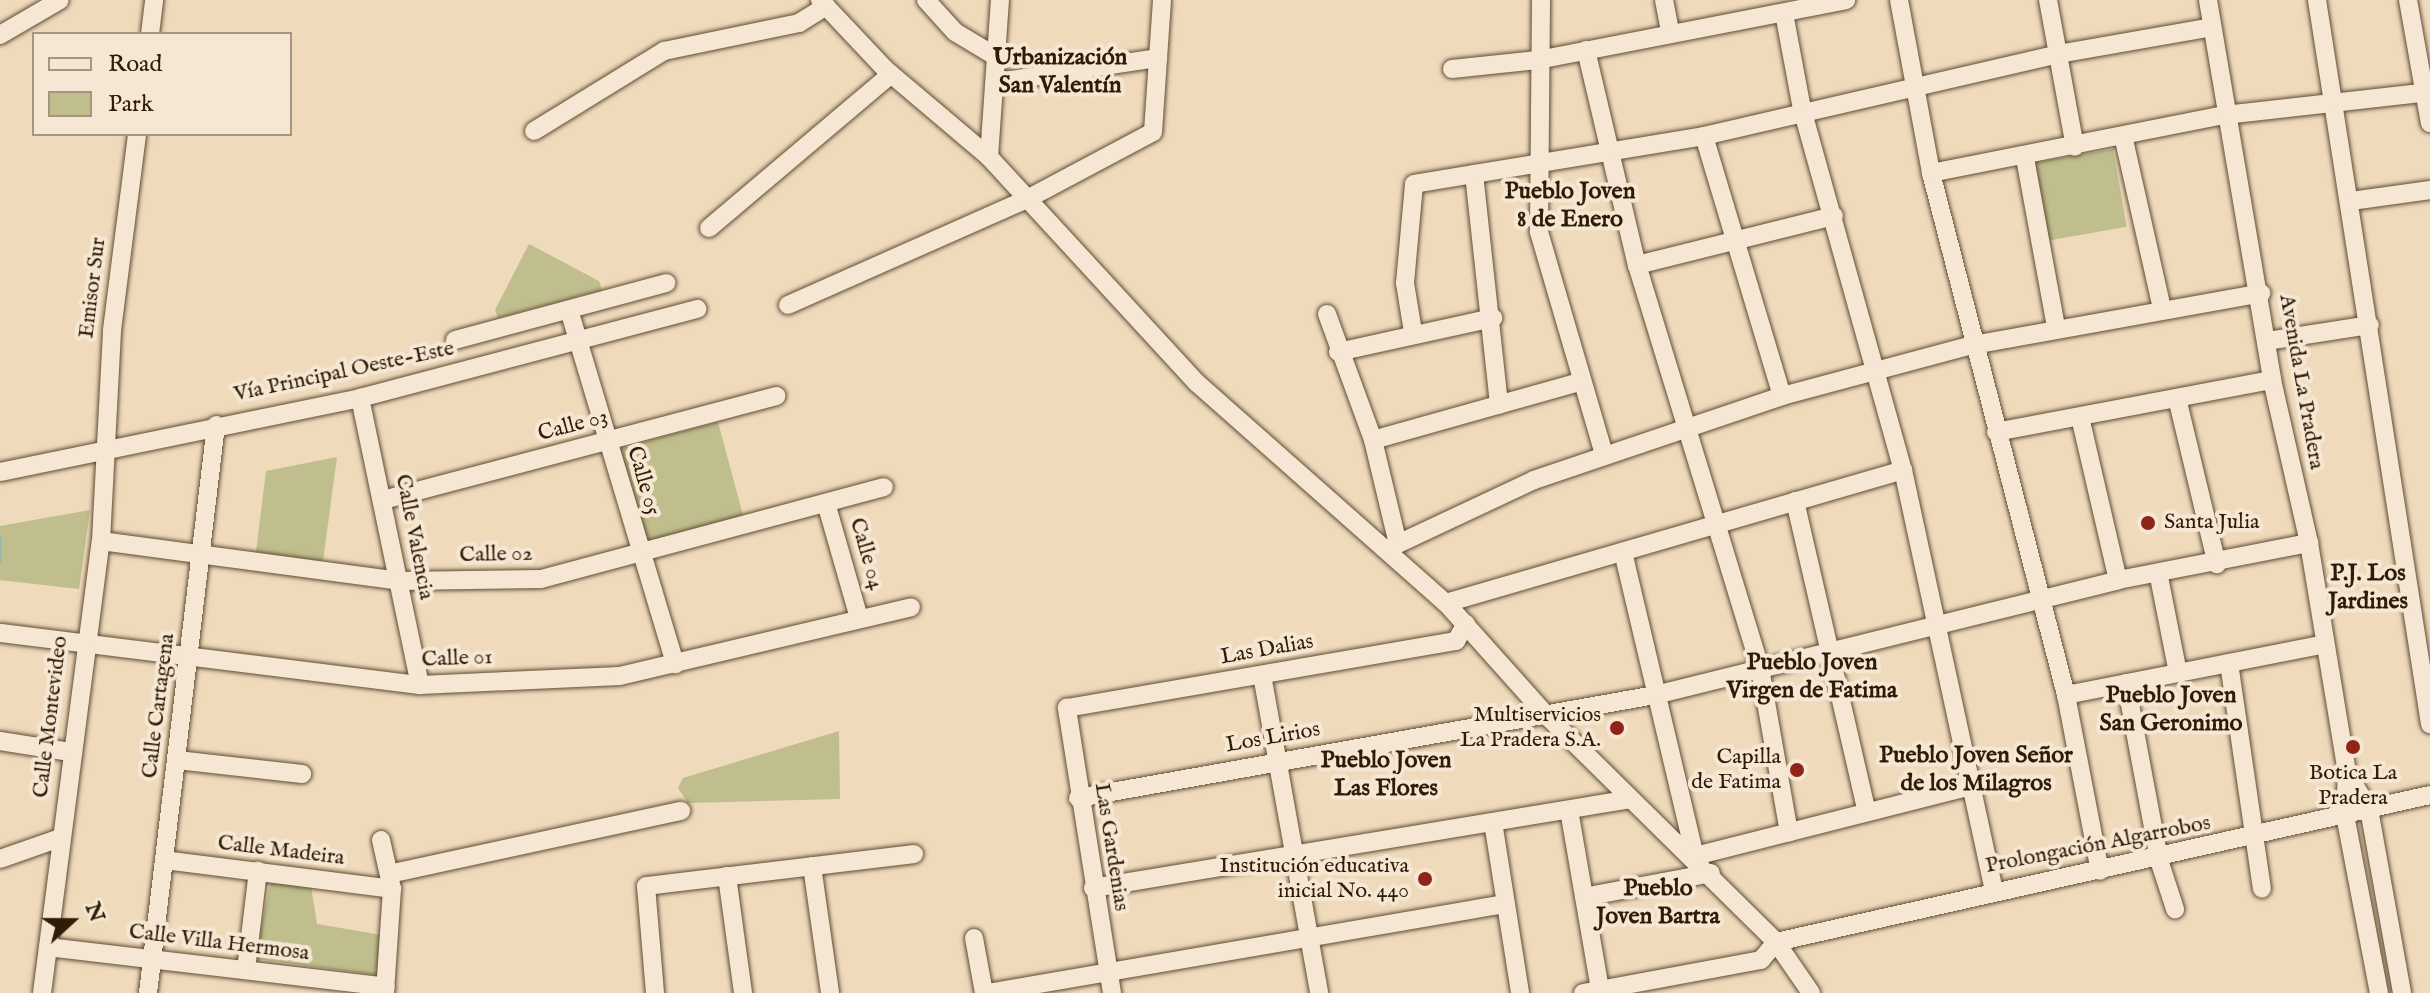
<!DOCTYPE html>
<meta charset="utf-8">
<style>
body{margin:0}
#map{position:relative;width:2430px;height:993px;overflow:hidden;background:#efdabb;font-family:"IM FELL English",serif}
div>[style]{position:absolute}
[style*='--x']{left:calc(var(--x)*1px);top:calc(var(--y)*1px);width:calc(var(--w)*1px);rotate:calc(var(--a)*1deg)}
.green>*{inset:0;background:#bfbe8c;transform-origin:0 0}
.stream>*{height:4px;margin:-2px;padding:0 2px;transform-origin:2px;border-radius:2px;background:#9bbbaa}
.roads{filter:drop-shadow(0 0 2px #5f4c34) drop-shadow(0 0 2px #5f4c34)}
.minor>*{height:18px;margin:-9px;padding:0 9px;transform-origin:9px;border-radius:9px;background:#f5e7d3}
.dots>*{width:22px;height:22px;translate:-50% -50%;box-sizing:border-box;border:4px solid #f5e7d3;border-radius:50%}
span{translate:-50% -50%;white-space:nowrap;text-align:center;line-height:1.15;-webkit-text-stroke:8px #f5e7d3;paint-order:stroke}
.street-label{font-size:22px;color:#2f1c07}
.poi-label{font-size:22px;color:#2f1c07}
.left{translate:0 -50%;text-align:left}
.right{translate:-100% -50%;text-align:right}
.neighbourhood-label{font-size:24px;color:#2f1c07;font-weight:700}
.legend{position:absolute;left:32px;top:32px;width:260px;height:104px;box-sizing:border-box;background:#f5e7d3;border:2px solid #a69681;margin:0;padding:10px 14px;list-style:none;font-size:24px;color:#2f1c07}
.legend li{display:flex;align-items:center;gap:16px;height:40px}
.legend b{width:40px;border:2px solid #a69681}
.north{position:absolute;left:32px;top:881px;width:80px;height:80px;-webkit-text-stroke:6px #f5e7d3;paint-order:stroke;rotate:69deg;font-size:22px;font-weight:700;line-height:32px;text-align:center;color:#2f1c07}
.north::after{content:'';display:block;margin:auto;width:28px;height:36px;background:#2f1c07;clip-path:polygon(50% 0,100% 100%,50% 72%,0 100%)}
</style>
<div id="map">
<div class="green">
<i style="left:2113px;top:149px;width:79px;height:79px;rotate:80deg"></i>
<i style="clip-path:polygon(529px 244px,599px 281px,602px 290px,498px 318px,495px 310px)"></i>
<i style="left:718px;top:422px;width:98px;height:103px;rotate:75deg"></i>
<i style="clip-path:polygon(337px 457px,323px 561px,256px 552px,266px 471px)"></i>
<i style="clip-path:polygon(90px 510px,79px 589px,0 580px,0 526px)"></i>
<i style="clip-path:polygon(839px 731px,840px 799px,688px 803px,678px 788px,683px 778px)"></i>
<i style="clip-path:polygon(271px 879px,311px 886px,317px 924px,382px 935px,377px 975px,255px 959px)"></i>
</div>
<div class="stream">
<i style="--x:0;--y:538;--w:24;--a:90"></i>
</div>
<div class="roads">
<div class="minor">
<i style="--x:820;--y:0;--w:95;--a:46.7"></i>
<i style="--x:885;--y:69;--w:136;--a:40.2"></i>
<i style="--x:989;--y:157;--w:307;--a:47.4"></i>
<i style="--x:1197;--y:383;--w:332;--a:41.5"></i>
<i style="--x:1446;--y:603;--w:153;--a:48.2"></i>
<i style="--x:1548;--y:717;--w:320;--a:44.6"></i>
<i style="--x:1776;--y:942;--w:62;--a:55.5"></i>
<i style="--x:926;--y:0;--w:43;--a:47.8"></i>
<i style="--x:955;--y:32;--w:52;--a:31"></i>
<i style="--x:1541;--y:0;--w:232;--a:90.5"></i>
<i style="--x:1539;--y:232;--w:232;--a:73.7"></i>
<i style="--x:1664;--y:0;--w:33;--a:79"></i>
<i style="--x:1899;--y:0;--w:176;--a:79.5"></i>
<i style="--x:1931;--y:173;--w:539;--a:75.5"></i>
<i style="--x:2066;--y:695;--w:179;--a:79.1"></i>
<i style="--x:2048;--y:0;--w:149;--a:79.6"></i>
<i style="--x:2208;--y:0;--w:385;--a:80.4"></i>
<i style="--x:2272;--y:380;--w:167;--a:77.2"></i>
<i style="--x:2309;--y:543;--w:233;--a:80.6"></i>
<i style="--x:2347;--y:773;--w:42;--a:92.7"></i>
<i style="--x:2345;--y:815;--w:181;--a:79.2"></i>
<i style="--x:2317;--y:0;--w:733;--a:81.13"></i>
<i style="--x:2408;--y:0;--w:125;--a:79.9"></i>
<i style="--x:1784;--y:13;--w:98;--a:79.4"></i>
<i style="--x:1802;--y:109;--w:375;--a:74.4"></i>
<i style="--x:1903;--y:470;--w:430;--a:77.8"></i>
<i style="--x:150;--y:34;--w:34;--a:-83"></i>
<i style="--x:0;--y:35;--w:69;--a:-30.3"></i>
<i style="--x:1586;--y:50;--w:221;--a:76.7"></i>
<i style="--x:1637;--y:265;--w:421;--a:73"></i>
<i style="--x:1760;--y:668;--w:167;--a:80"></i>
<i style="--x:1452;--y:69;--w:86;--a:-6"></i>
<i style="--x:1538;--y:60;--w:314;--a:-11"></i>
<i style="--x:997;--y:82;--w:163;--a:-8.5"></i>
<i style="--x:534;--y:131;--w:153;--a:-31.6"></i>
<i style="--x:664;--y:51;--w:138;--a:-11.7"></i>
<i style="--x:799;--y:23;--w:32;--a:-32"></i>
<i style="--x:1704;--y:136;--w:271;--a:73.3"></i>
<i style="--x:2124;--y:140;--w:172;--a:77.3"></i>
<i style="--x:989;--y:157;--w:157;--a:-86"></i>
<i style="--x:2025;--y:158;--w:172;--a:79.6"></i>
<i style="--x:1931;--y:173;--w:300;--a:-11.2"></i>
<i style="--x:2225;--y:115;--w:206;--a:-6.4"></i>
<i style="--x:1474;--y:174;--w:232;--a:83.8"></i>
<i style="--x:2351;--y:201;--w:80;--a:-7.9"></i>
<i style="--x:709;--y:228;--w:238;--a:-40.2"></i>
<i style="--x:1637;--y:265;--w:203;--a:-14"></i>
<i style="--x:788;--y:305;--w:264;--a:-23.9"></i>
<i style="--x:1029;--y:198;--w:140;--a:-28"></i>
<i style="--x:1153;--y:132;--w:132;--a:-86.1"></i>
<i style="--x:569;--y:310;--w:370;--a:73.3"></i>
<i style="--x:1327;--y:314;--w:134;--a:69.9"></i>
<i style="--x:1373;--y:440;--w:107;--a:76.5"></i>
<i style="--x:1413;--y:332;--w:50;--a:-99.3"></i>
<i style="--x:1405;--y:283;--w:99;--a:-84.8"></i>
<i style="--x:1414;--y:184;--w:294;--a:-9.4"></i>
<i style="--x:1704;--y:136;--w:363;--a:-13"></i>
<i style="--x:2058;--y:54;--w:156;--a:-9.9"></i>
<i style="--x:455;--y:340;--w:219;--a:-15.1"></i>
<i style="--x:2267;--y:341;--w:104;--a:-8.8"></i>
<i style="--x:1338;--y:352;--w:159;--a:-12.4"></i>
<i style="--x:360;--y:398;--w:293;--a:78.2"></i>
<i style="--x:2177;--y:398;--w:171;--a:76.5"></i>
<i style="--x:2080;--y:417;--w:167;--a:76.9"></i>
<i style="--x:1996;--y:432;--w:281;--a:-10.7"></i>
<i style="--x:1373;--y:440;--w:214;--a:-15.7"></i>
<i style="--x:0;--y:472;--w:368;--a:-11.6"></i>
<i style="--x:360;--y:398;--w:349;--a:-14.8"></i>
<i style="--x:383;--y:500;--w:407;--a:-14.8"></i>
<i style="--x:1795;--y:501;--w:319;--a:77"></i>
<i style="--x:826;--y:503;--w:120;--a:74"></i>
<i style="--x:101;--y:541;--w:301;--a:7.6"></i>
<i style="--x:399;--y:581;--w:142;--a:-0.8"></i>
<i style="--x:541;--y:579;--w:355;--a:-15"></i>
<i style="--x:1387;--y:549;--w:162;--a:-25.1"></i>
<i style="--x:1534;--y:480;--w:262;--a:-18.7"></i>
<i style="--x:1782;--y:396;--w:198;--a:-15"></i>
<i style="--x:1973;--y:345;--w:293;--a:-10.2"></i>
<i style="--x:1623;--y:552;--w:312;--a:76.7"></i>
<i style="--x:1695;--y:856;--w:285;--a:-14.2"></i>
<i style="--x:2159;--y:577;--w:98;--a:78.8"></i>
<i style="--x:1446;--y:603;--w:476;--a:-16.2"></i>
<i style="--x:1;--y:633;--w:422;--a:7.1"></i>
<i style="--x:420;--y:685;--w:200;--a:-2.6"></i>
<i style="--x:620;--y:676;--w:299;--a:-13.3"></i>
<i style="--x:2229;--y:663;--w:228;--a:81.7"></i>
<i style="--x:1262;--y:675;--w:323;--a:79.8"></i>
<i style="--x:2126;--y:683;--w:180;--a:79.4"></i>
<i style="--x:2159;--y:860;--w:52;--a:71.9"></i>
<i style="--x:2066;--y:695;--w:264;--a:-11.1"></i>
<i style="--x:0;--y:741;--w:71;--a:8.9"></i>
<i style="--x:177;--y:760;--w:126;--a:6.4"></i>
<i style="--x:2347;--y:773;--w:42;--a:58.6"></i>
<i style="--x:2369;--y:809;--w:187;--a:79.8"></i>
<i style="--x:1078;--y:798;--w:586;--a:-10.12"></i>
<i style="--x:1655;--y:695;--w:477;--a:-13.9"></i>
<i style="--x:2118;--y:580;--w:195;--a:-11"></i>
<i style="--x:1569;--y:810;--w:183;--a:80.2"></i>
<i style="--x:1493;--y:822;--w:173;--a:81"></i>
<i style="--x:381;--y:840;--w:50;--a:77.3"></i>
<i style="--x:392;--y:889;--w:104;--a:93.9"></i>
<i style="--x:0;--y:859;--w:64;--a:-19.3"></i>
<i style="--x:164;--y:860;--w:230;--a:7.2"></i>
<i style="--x:812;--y:866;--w:128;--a:81.9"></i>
<i style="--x:389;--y:874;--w:299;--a:-12.2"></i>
<i style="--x:727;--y:876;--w:118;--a:82.2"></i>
<i style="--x:1093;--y:888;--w:545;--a:-9.39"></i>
<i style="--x:1584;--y:897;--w:129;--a:-10.7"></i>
<i style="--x:974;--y:938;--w:56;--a:79.7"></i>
<i style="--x:48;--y:947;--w:340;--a:6.7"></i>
<i style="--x:246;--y:970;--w:100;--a:-83.1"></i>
<i style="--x:42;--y:993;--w:456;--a:-82.6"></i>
<i style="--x:101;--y:541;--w:211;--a:-87"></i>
<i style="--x:112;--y:330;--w:198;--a:-82.7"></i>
<i style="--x:148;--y:993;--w:572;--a:-83.17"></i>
<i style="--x:655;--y:993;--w:107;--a:-94.8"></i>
<i style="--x:646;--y:886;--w:270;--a:-6.8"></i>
<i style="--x:987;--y:993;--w:526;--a:-9.75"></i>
<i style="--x:1112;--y:993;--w:289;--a:-99"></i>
<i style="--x:1067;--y:708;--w:395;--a:-9.8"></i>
<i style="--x:1456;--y:641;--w:20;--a:-60"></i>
<i style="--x:1583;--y:993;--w:181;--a:-10.5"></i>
<i style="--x:1761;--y:960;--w:23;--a:-50"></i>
<i style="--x:1776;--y:942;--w:670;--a:-12.67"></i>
</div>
</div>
<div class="dots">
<i style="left:2148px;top:523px;background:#8f2418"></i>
<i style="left:1617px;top:728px;background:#8f2418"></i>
<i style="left:2353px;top:747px;background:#8f2418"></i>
<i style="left:1797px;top:770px;background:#8f2418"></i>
<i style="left:1425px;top:879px;background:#8f2418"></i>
</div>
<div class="street-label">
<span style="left:93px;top:288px;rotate:-83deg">Emisor Sur</span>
<span style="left:344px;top:372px;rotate:-12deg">Vía Principal Oeste-Este</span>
<span style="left:2301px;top:382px;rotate:80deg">Avenida La Pradera</span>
<span style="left:573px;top:426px;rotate:-15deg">Calle 03</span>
<span style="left:643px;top:481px;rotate:74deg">Calle 05</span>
<span style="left:414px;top:537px;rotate:79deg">Calle Valencia</span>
<span style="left:866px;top:554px;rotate:74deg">Calle 04</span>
<span style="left:496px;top:555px;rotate:-1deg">Calle 02</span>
<span style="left:1267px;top:650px;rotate:-10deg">Las Dalias</span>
<span style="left:457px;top:659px;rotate:-2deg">Calle 01</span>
<span style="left:159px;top:706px;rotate:-83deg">Calle Cartagena</span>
<span style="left:51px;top:717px;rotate:-83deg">Calle Montevideo</span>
<span style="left:1273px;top:738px;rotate:-10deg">Los Lirios</span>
<span style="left:2098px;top:845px;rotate:-11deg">Prolongación Algarrobos</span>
<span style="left:1111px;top:847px;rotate:81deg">Las Gardenias</span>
<span style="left:281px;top:851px;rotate:7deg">Calle Madeira</span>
<span style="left:219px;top:943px;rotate:7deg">Calle Villa Hermosa</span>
</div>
<div class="poi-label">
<span class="left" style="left:2164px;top:523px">Santa Julia</span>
<span class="right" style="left:1601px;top:728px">Multiservicios<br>La Pradera S.A.</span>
<span class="right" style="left:1781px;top:770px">Capilla<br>de Fatima</span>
<span style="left:2353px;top:786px">Botica La<br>Pradera</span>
<span class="right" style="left:1409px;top:879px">Institución educativa<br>inicial No. 440</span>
</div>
<div class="neighbourhood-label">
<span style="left:1060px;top:72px">Urbanización<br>San Valentín</span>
<span style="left:1570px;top:206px">Pueblo Joven<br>8 de Enero</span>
<span style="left:2368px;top:588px">P.J. Los<br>Jardines</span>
<span style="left:1812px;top:677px">Pueblo Joven<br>Virgen de Fatima</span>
<span style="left:2171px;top:710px">Pueblo Joven<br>San Geronimo</span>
<span style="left:1976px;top:770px">Pueblo Joven Señor<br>de los Milagros</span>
<span style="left:1386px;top:775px">Pueblo Joven<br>Las Flores</span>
<span style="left:1658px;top:903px">Pueblo<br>Joven Bartra</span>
</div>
<ul class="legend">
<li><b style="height:10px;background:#f5e7d3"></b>Road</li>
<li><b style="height:22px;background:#bfbe8c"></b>Park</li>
</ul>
<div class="north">N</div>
</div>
